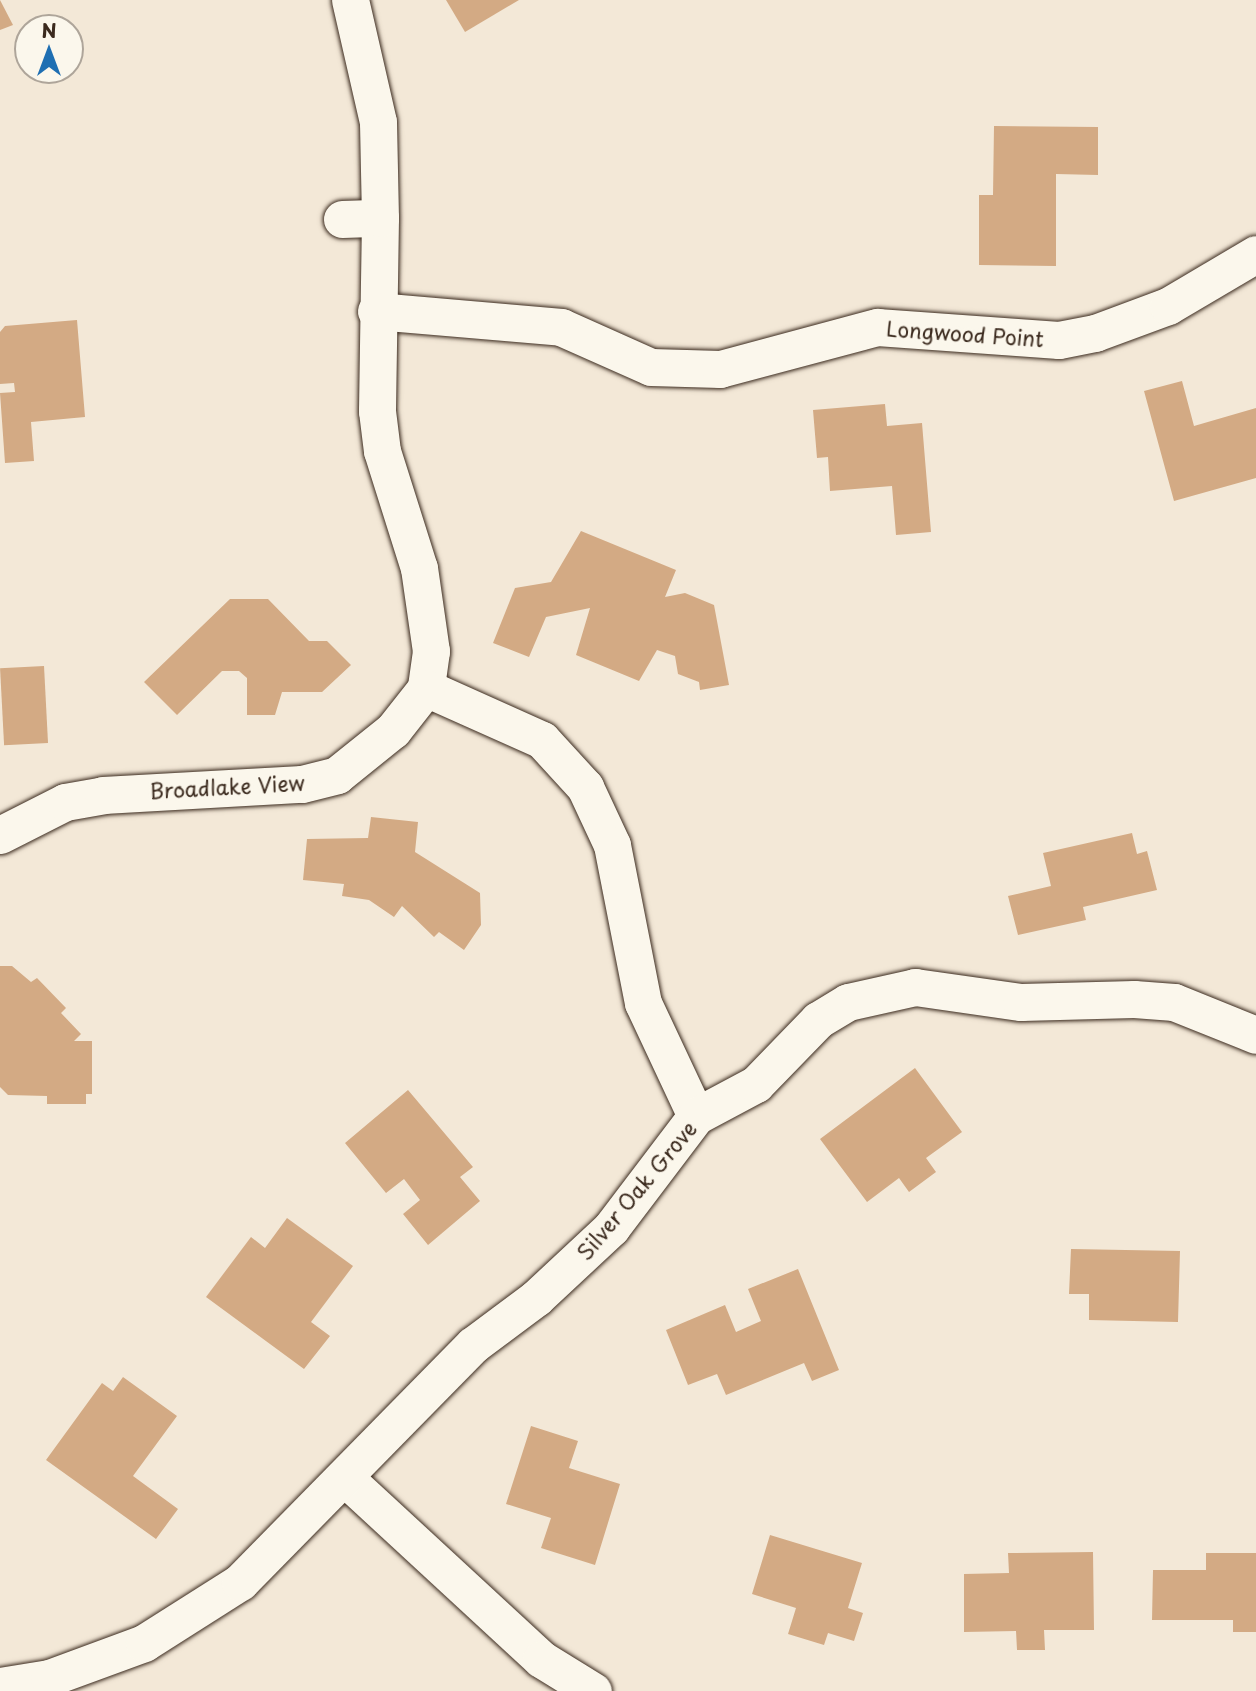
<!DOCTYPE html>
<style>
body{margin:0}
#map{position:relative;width:1256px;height:1691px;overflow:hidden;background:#f3e8d7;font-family:"Playpen Sans",sans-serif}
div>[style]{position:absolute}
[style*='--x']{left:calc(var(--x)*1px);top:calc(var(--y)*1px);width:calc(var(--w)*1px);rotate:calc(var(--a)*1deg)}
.building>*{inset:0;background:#d3aa84;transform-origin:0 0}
.roads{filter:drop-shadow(0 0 2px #3b2a1e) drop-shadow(0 0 2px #3b2a1e)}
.street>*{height:37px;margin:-18.5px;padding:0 18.5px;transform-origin:18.5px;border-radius:18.5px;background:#fbf7ec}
span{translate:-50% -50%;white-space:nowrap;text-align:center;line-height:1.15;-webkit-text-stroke:6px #fbf7ec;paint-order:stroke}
.street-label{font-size:21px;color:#3b2a1e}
.north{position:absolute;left:14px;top:14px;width:70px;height:70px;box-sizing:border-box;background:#fbf7ec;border:2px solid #aea59a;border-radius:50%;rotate:0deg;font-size:19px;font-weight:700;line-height:28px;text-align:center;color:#3b2a1e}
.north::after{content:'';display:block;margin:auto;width:24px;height:32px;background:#1f6fb2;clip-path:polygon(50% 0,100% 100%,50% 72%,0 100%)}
</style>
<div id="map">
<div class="building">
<i style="clip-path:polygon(0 0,13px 25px,0 30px)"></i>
<i style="clip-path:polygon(446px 0,519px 0,465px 32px)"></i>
<i style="clip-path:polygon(994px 126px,1098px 127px,1098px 175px,1056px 174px,1056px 266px,979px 265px,979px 195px,993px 195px)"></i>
<i style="clip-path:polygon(77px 320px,85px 417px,31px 422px,34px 461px,5px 463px,0 393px,15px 392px,14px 383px,0 384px,0 332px,5px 326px)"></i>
<i style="clip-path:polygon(1182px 381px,1194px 426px,1256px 408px,1256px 478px,1174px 501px,1144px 391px)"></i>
<i style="clip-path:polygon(885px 404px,887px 426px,922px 423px,931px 532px,896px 535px,892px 486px,830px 491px,828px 457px,817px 458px,813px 410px)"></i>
<i style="clip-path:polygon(581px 531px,676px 570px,665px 597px,685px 593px,714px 605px,729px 685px,700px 690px,699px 682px,678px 674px,675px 656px,657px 650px,639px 681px,576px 655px,590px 608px,546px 617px,529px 657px,493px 643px,515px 588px,551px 582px)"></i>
<i style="clip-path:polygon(230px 599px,268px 599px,309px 641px,327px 641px,351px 665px,322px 692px,282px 692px,275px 715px,247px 715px,247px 678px,239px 671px,222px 671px,177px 715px,144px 682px)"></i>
<i style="left:44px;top:666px;width:77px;height:44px;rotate:87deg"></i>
<i style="clip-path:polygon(371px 817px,418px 822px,415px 852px,480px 893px,481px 925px,464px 950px,439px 932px,434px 937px,402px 906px,394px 917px,369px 900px,342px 896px,344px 884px,303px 880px,307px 839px,368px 838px)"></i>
<i style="clip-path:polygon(1132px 833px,1137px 854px,1147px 851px,1157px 890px,1083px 907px,1086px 920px,1018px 935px,1008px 896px,1051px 886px,1043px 853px)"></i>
<i style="clip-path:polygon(0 966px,12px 966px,31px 982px,37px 978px,66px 1008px,61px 1013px,81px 1034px,74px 1041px,92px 1041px,92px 1094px,86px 1094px,86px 1104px,47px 1104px,47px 1096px,8px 1095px,0 1087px)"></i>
<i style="clip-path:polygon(915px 1068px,962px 1132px,926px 1158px,936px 1172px,909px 1192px,899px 1178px,867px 1202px,820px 1139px)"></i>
<i style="clip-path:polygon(408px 1090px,473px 1167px,460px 1177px,480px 1201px,428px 1245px,403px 1214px,420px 1200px,404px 1179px,386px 1193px,345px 1143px)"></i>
<i style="clip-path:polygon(287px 1218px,353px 1266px,311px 1322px,330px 1336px,304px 1369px,206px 1297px,251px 1237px,265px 1248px)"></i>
<i style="clip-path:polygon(1071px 1249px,1180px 1251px,1178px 1322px,1089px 1320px,1089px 1294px,1069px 1294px)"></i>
<i style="clip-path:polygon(798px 1269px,839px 1370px,812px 1381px,804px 1363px,726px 1395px,717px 1374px,688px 1385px,666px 1330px,725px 1305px,736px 1332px,761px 1321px,748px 1289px)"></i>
<i style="clip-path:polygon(123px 1377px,177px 1416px,133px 1476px,178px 1509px,156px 1539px,46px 1460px,102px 1383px,113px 1391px)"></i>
<i style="clip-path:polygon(531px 1426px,578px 1441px,569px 1468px,620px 1484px,595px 1565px,541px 1548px,551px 1518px,506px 1504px)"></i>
<i style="clip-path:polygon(770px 1535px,862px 1563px,848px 1608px,863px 1613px,854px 1641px,828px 1633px,824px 1645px,788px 1634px,796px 1608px,752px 1594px)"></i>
<i style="clip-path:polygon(1093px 1552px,1094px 1630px,1044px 1630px,1045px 1650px,1017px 1650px,1016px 1631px,964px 1632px,964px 1574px,1009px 1573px,1008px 1553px)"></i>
<i style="clip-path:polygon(1206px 1553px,1256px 1553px,1256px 1632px,1233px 1632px,1233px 1620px,1152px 1620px,1153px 1570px,1206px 1570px)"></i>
</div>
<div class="roads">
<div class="street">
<i style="--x:380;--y:218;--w:193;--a:90.9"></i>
<i style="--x:377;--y:411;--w:40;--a:82.9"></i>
<i style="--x:382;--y:451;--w:123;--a:72.5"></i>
<i style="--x:419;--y:568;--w:84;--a:81.8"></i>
<i style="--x:431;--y:651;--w:37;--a:98"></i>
<i style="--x:426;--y:688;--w:127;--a:24.1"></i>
<i style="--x:542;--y:740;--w:64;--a:47.5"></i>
<i style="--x:585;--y:787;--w:64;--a:65"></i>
<i style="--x:612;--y:845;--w:161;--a:78.9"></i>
<i style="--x:643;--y:1003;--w:125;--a:64.9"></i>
<i style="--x:342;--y:219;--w:38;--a:-2"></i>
<i style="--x:380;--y:218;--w:96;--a:-91.2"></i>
<i style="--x:378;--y:122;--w:125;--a:-102.9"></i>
<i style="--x:376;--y:311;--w:186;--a:4.9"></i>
<i style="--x:561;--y:327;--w:98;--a:24"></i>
<i style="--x:651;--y:367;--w:69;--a:1.7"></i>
<i style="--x:720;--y:369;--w:163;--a:-15"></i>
<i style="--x:877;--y:327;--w:182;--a:4.1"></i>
<i style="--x:1059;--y:340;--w:37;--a:-11"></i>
<i style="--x:1095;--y:333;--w:78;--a:-20.3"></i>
<i style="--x:1168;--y:306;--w:102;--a:-30.6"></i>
<i style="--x:0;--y:835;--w:73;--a:-26.9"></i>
<i style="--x:65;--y:802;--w:39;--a:-10"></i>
<i style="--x:103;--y:795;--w:199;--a:-3.2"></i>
<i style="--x:302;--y:784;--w:36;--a:-14"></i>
<i style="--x:337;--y:775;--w:72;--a:-38.8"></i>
<i style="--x:393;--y:730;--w:53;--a:-51.8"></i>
<i style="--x:345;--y:1478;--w:267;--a:42.7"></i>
<i style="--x:541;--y:1659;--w:61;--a:31.6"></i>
<i style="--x:0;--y:1686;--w:50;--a:-9.3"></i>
<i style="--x:49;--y:1678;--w:101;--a:-20.2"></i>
<i style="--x:144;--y:1643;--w:114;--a:-32.4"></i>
<i style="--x:240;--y:1582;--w:332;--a:-45.5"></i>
<i style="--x:473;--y:1345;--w:79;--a:-36.7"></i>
<i style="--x:536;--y:1298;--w:103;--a:-43"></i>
<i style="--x:611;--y:1228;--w:141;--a:-52.8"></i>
<i style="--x:696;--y:1116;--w:68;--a:-28.1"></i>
<i style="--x:756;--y:1084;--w:89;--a:-45.9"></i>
<i style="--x:818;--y:1020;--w:35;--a:-31"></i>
<i style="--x:848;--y:1002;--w:69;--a:-12.6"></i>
<i style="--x:915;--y:987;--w:107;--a:8.1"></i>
<i style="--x:1021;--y:1002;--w:113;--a:-1.5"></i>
<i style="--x:1134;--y:999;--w:40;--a:4.3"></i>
<i style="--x:1174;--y:1002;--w:88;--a:21.9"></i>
</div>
</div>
<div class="street-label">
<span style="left:965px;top:333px;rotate:4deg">Longwood Point</span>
<span style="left:227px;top:786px;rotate:-3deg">Broadlake View</span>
<span style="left:636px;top:1190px;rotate:-50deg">Silver Oak Grove</span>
</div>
<div class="north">N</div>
</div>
